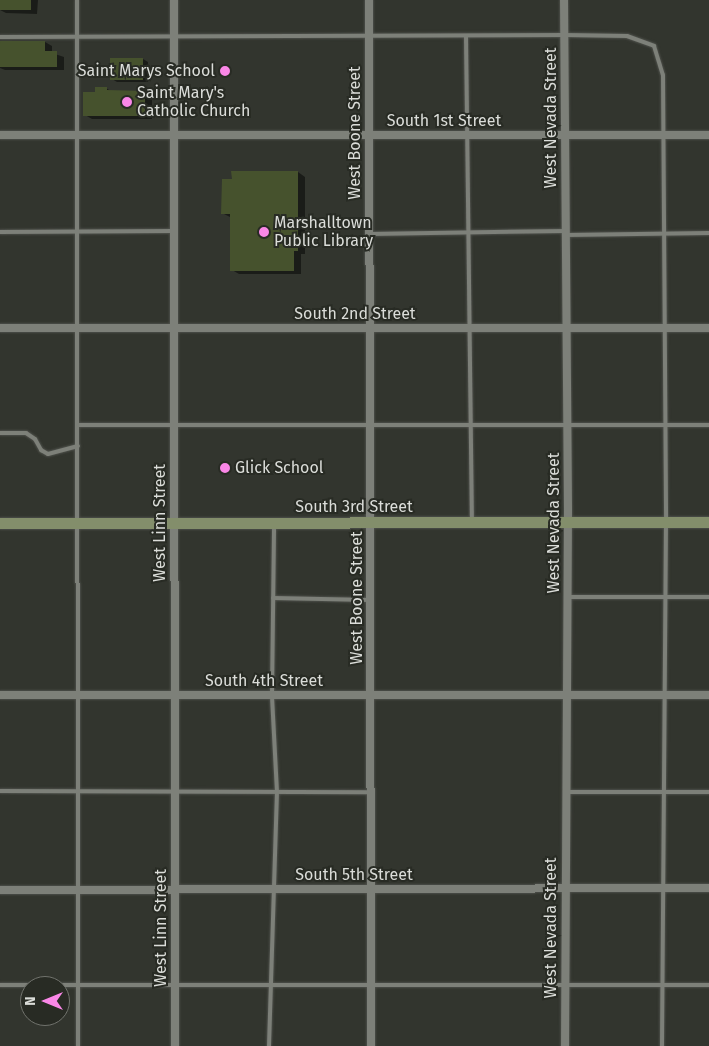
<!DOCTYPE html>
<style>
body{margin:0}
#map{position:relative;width:709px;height:1046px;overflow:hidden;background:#32352e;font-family:"Fira Sans",sans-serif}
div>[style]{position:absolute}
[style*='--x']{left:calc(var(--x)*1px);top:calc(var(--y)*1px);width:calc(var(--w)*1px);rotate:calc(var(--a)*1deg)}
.shadow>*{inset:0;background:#0007}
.building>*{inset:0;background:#46522d;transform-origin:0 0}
.roads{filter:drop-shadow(0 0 1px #50524d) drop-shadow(0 0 1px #50524d)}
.service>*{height:4px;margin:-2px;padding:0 2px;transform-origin:2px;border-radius:2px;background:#7d8079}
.minor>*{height:8px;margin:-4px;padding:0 4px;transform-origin:4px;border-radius:4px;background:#7d8079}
.secondary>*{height:11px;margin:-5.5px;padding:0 5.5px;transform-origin:5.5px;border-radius:5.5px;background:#838e6b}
.dots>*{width:14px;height:14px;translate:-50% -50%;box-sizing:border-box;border:2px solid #282b24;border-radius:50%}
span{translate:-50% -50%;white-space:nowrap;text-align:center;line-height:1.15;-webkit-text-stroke:4px #282b24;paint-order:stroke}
.poi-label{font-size:16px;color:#dbddd9}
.right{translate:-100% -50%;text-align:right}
.left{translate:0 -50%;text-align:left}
.street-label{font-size:16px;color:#dbddd9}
.north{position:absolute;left:20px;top:976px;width:50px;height:50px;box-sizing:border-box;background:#282b24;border:1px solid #70726c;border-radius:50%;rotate:270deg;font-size:14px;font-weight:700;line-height:20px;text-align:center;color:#dbddd9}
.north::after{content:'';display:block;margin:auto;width:18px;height:22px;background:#fa87e7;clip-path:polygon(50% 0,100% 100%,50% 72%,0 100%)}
</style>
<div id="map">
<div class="shadow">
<i style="clip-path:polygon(0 0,38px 0,37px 14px,6px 13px,0 10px)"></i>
<i style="clip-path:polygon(0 42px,45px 42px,52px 46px,52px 53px,64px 57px,64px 70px,5px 70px,0 68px)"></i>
<i style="clip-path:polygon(143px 59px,148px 62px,148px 82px,117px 82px,112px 79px)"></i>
<i style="clip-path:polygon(106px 88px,112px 92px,144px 92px,152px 96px,152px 119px,92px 119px,85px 115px,96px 93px)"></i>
<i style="clip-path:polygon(298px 172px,305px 177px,305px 254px,301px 254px,301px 274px,239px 274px,232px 270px,232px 218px,222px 213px)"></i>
</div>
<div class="building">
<i style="left:0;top:0;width:31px;height:10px"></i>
<i style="clip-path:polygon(0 41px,45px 41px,45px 51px,57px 51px,57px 67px,0 67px)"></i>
<i style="left:110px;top:58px;width:33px;height:22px"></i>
<i style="clip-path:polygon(95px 87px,107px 87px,107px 90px,145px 91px,145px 116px,83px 116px,83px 92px,95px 92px)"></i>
<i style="clip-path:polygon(231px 171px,298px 171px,298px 251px,294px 251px,294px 271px,230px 271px,230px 214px,221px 214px,222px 179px,232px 179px)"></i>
</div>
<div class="roads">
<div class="service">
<i style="--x:77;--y:0;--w:1046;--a:89.95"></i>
<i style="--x:466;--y:36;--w:484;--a:89.3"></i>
<i style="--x:0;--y:37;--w:565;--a:-0.2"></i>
<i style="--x:565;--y:35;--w:62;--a:0.9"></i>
<i style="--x:627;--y:36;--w:29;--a:20"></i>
<i style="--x:654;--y:46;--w:30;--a:73"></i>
<i style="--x:663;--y:75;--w:447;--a:89.6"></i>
<i style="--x:666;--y:522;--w:524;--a:90.44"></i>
<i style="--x:0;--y:232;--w:174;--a:-0.3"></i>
<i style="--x:369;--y:234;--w:197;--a:-0.9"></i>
<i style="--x:566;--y:235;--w:143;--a:-0.8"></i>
<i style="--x:78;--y:425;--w:631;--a:0"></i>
<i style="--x:0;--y:433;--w:26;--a:0"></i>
<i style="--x:26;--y:433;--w:11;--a:34"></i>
<i style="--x:35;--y:439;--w:13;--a:61"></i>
<i style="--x:41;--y:450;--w:8;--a:30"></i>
<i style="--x:48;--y:454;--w:31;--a:-15"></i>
<i style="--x:568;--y:597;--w:141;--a:0"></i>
<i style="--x:273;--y:598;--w:97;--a:1.2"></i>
<i style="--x:0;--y:791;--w:370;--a:0.2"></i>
<i style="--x:566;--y:792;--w:143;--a:0"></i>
<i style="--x:0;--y:985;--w:709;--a:0"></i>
<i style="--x:269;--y:1046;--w:254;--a:-88.2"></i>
<i style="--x:277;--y:792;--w:97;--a:-93"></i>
<i style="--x:272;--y:695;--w:171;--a:-89.3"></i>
</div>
<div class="minor">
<i style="--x:174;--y:0;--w:1046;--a:89.95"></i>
<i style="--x:369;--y:0;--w:1046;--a:89.89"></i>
<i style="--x:564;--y:0;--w:511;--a:89.55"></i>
<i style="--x:568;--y:511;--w:535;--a:90.32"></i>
<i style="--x:0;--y:135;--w:709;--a:0"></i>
<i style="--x:0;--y:328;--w:709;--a:0"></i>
<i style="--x:0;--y:695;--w:709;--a:0"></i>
<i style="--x:0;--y:890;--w:709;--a:-0.16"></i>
</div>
<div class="secondary">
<i style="--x:0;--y:523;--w:709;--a:-0.08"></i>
</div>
</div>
<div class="dots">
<i style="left:225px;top:71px;background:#fa87e7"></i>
<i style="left:127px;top:102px;background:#fa87e7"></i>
<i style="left:264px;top:232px;background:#fa87e7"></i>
<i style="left:225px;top:468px;background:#fa87e7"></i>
</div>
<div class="poi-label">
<span class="right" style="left:215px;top:71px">Saint Marys School</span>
<span class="left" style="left:137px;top:102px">Saint Mary's<br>Catholic Church</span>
<span class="left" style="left:274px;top:232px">Marshalltown<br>Public Library</span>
<span class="left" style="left:235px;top:468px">Glick School</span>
</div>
<div class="street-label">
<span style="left:551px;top:118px;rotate:-90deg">West Nevada Street</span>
<span style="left:444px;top:121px">South 1st Street</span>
<span style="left:355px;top:133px;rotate:-90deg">West Boone Street</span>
<span style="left:355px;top:314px">South 2nd Street</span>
<span style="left:354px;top:507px">South 3rd Street</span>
<span style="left:160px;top:523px;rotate:-90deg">West Linn Street</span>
<span style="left:554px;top:523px;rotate:-90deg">West Nevada Street</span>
<span style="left:357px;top:598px;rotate:-90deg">West Boone Street</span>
<span style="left:264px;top:681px">South 4th Street</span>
<span style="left:354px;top:875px">South 5th Street</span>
<span style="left:161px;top:928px;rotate:-90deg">West Linn Street</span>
<span style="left:551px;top:928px;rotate:-90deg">West Nevada Street</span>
</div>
<div class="north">N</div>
</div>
